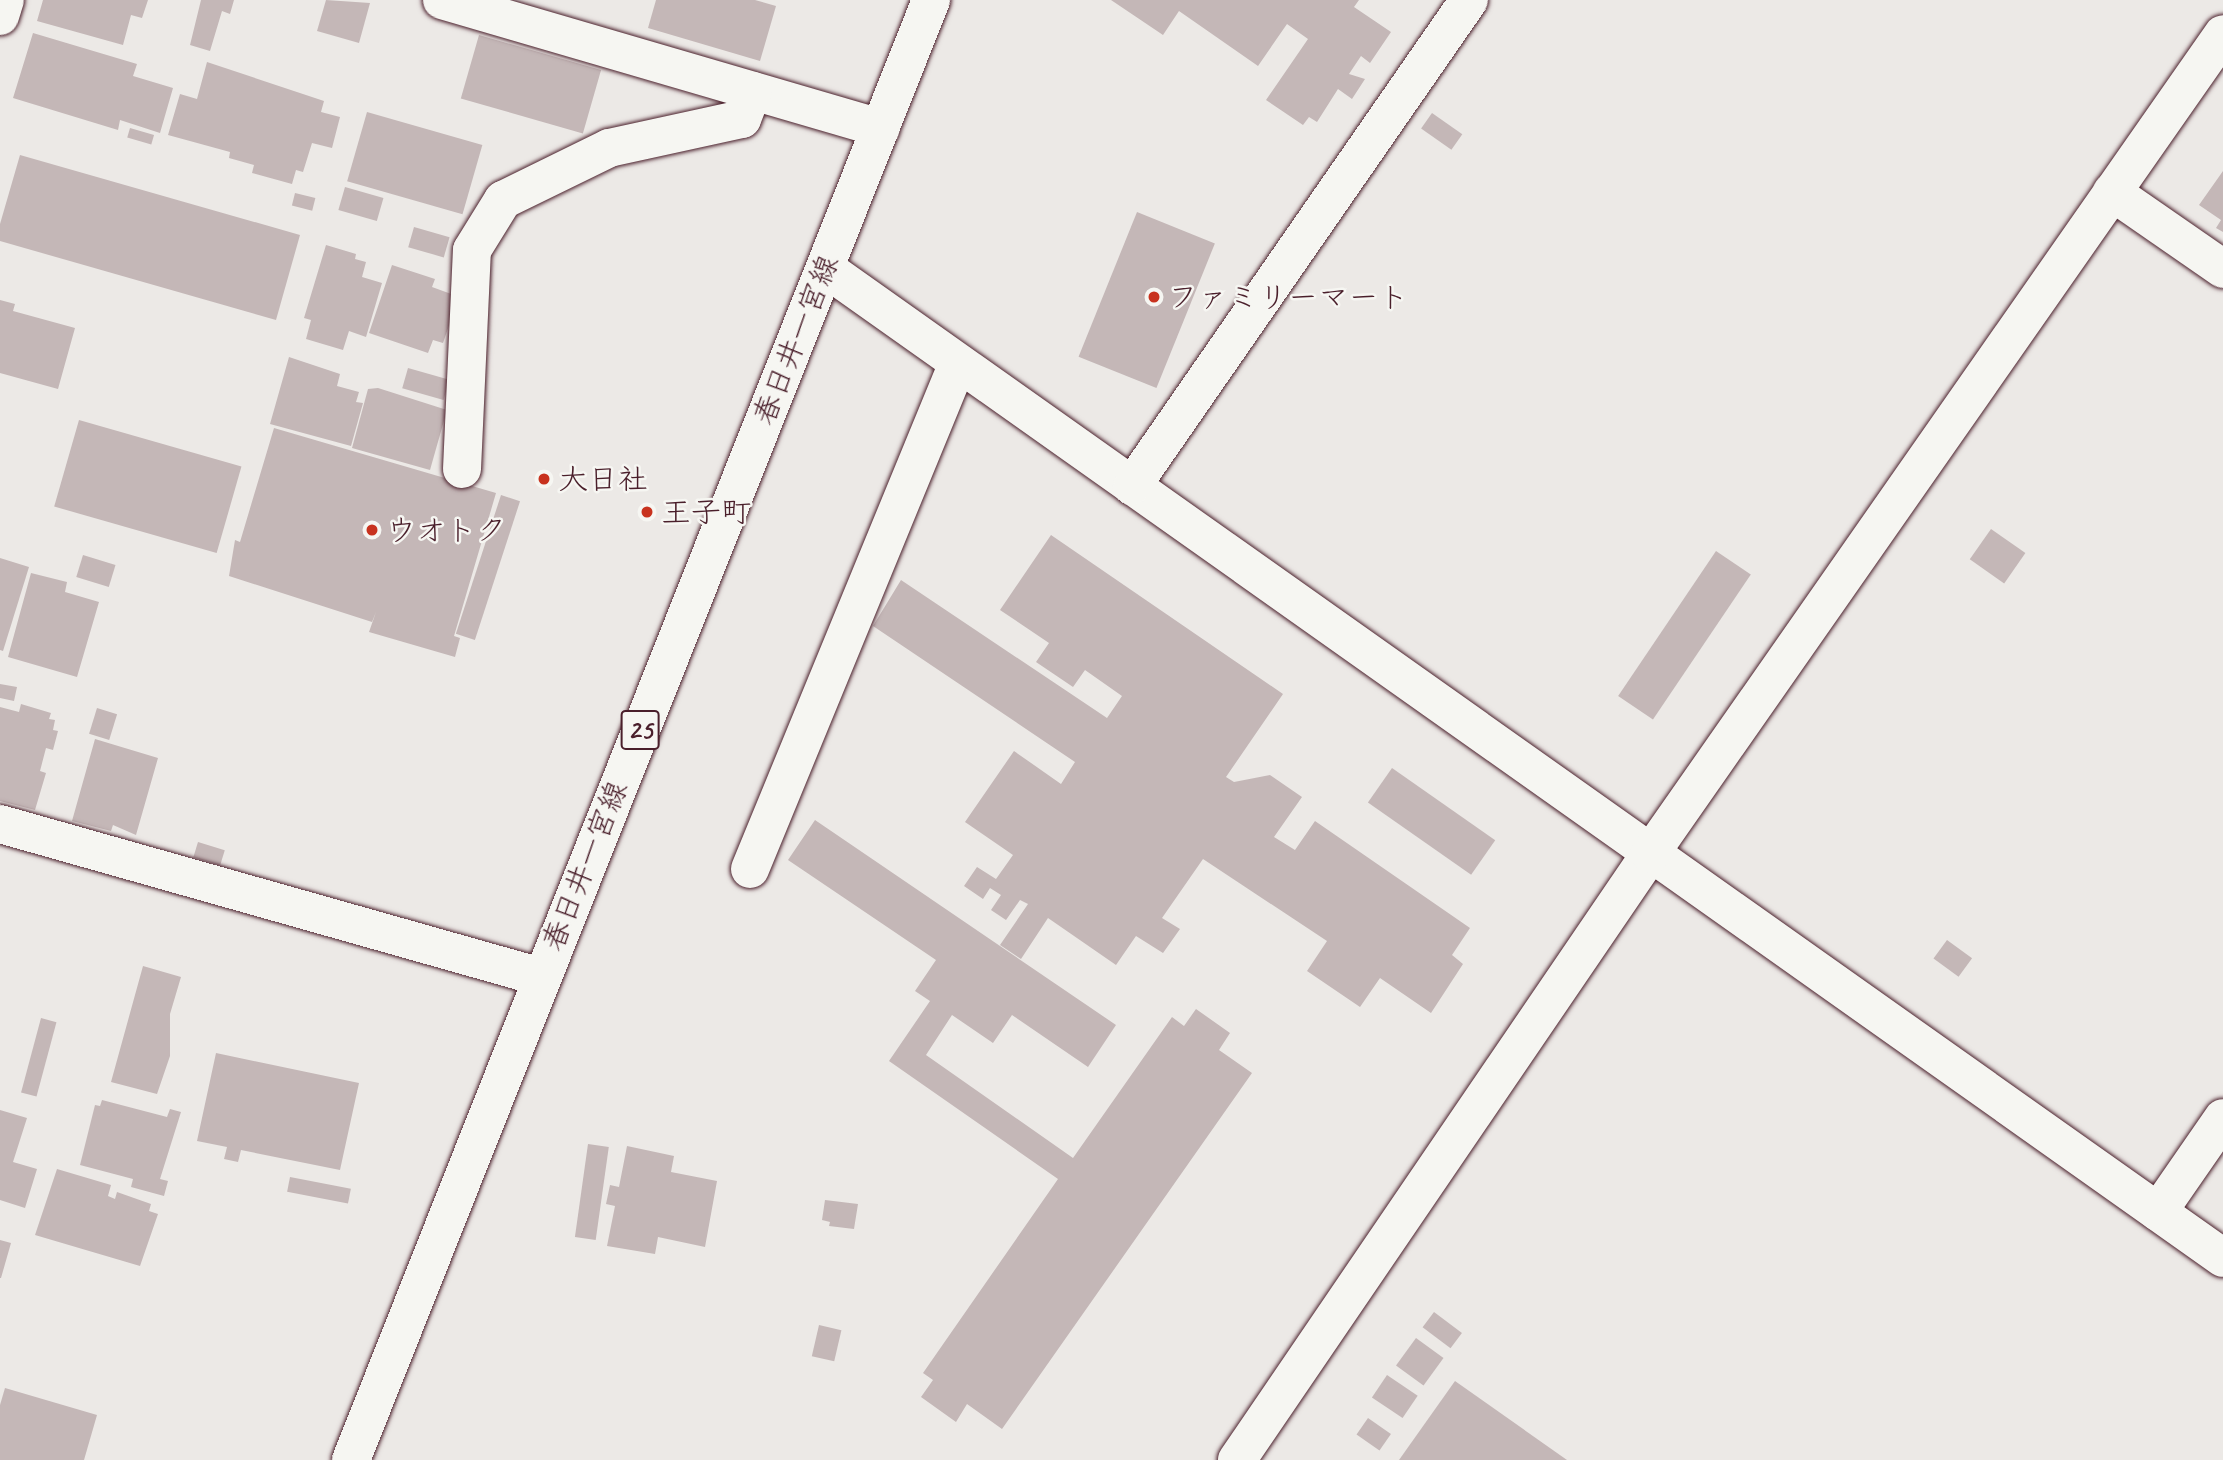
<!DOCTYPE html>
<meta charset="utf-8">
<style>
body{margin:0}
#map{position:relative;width:2223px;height:1460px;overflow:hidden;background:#ece9e6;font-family:Caveat,"Klee One",sans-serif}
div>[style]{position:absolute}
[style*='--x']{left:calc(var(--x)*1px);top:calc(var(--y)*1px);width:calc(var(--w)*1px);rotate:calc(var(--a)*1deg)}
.building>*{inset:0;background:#c4b7b7;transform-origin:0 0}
.roads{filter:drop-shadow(0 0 2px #4a1f2b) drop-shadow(0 0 2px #4a1f2b)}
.street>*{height:38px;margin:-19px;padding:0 19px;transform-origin:19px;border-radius:19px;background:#f6f6f2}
.primary>*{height:38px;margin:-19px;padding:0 19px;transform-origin:19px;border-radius:19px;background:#f6f6f2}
.dots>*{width:19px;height:19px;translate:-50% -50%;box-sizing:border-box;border:4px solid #f6f6f2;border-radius:50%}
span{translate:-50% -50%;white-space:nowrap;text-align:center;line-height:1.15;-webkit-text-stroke:5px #f6f6f2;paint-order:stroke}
.shield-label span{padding:2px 5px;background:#f6f6f2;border:2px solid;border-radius:5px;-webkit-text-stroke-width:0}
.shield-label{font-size:28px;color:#4a1f2b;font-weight:700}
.poi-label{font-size:30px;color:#4a1f2b}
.left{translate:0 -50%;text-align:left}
.street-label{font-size:30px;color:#4a1f2b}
</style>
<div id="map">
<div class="building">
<i style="clip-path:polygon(43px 0,148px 0,142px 18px,131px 15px,123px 45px,37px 21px)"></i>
<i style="clip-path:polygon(201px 0,234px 0,230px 14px,222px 11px,210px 51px,190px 45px)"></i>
<i style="clip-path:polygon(326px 0,370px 3px,359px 43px,317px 31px)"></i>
<i style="clip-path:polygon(656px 0,755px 0,776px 6px,760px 61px,648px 28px)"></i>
<i style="clip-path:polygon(1111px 0,1359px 0,1354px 7px,1391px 32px,1370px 63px,1361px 56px,1349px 74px,1365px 79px,1352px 99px,1338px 89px,1317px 122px,1309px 117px,1303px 125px,1266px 100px,1308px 39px,1287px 24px,1258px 66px,1179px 11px,1163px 35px)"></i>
<i style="clip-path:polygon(33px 33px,137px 64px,133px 76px,173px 88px,160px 133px,120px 120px,118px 130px,13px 98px)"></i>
<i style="left:479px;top:35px;width:127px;height:66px;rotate:16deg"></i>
<i style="clip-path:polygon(207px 62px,324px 101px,321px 112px,340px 117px,332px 148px,312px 143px,303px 172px,296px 170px,292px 184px,252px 173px,254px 165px,229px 158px,230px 152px,168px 135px,180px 94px,197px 99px)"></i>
<i style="left:367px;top:112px;width:120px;height:72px;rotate:16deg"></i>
<i style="left:1432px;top:113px;width:37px;height:19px;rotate:35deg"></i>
<i style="left:130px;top:128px;width:25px;height:10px;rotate:16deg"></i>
<i style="clip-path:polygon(20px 155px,300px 235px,276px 320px,0 241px,0 224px)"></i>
<i style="clip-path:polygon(2223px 171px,2223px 232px,2216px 228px,2221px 220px,2199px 205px)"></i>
<i style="left:345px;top:187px;width:40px;height:24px;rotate:16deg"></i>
<i style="left:295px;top:193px;width:21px;height:13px;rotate:14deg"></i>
<i style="left:1137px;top:212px;width:84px;height:156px;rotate:22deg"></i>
<i style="left:414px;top:227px;width:37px;height:21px;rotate:16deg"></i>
<i style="clip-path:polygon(326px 245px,356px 254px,355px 259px,366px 262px,362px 277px,382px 283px,366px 337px,349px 331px,343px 350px,306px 339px,311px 320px,304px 318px)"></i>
<i style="clip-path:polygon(392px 265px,435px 279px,432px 287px,454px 295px,457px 302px,443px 343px,433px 340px,428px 353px,369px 333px)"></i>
<i style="clip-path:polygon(0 300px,15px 304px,13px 311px,75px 328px,58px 389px,0 373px)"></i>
<i style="clip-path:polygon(289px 357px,340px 374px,337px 386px,359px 392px,356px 402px,363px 403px,351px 446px,270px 424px)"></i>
<i style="left:408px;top:368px;width:43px;height:21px;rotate:16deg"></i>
<i style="clip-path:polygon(378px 388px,447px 410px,430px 470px,352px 448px,368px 389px)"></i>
<i style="left:79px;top:420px;width:169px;height:90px;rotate:16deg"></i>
<i style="clip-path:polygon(274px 428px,496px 493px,454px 636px,460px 638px,455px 657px,369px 632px,376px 612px,372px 622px,229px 576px,235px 540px,240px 542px)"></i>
<i style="left:501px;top:495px;width:20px;height:146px;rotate:18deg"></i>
<i style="left:1991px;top:529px;width:42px;height:37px;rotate:35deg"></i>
<i style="clip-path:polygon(1051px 535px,1283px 694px,1226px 777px,1234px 782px,1270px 775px,1302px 797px,1274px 837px,1295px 850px,1315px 821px,1470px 928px,1452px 955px,1463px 964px,1431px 1013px,1380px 978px,1360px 1007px,1307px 971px,1327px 941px,1203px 859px,1162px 918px,1180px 929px,1163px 953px,1136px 936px,1116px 965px,1048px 918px,1021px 959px,1000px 945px,1028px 904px,1020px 900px,1006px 920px,991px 910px,1001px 895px,990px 888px,983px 899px,964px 886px,977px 867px,996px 879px,1013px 855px,965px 822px,1014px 751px,1061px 784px,1075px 762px,873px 626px,901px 580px,1107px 718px,1122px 696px,1085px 670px,1073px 687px,1036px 662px,1049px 643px,1000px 610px)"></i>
<i style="left:1716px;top:551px;width:42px;height:175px;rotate:34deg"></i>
<i style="left:83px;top:555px;width:34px;height:23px;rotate:17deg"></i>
<i style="clip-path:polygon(0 558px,29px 567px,3px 651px,0 650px)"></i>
<i style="clip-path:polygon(31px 573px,67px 582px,65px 592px,99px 602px,77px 677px,8px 657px)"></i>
<i style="clip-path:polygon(0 684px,17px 687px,14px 701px,0 698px)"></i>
<i style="clip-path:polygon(21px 704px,51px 713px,49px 719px,55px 720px,53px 730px,58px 731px,53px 750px,46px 748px,40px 771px,46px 773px,35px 810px,0 801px,0 707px,19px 712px)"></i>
<i style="left:97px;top:708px;width:21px;height:27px;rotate:17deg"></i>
<i style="clip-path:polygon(95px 739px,158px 758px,136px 835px,113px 825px,111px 831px,72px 821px)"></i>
<i style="left:1392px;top:768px;width:126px;height:42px;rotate:35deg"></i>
<i style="clip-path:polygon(815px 820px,1116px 1025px,1088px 1067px,1012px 1015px,993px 1043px,952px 1015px,926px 1055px,1073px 1158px,1172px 1017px,1184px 1026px,1196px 1009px,1230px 1033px,1219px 1050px,1252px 1073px,1002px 1429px,967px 1404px,956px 1422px,921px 1397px,933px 1380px,923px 1373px,1058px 1179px,889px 1061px,930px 1001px,915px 991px,936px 960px,788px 860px)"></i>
<i style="left:198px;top:842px;width:28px;height:16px;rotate:17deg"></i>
<i style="left:1947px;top:940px;width:31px;height:23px;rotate:36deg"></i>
<i style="clip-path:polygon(143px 966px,181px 977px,170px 1014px,170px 1056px,157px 1094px,111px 1082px)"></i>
<i style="left:41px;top:1018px;width:16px;height:77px;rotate:15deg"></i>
<i style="clip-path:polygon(216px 1053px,359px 1083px,340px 1170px,241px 1150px,238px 1162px,224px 1159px,227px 1147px,197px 1141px)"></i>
<i style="clip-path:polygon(102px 1100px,167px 1117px,170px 1109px,181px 1112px,160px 1179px,168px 1181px,164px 1196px,131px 1187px,133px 1179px,80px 1165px,95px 1105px,100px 1106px)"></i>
<i style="clip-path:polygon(0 1110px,27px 1118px,13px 1162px,37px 1169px,25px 1208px,0 1200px)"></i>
<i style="left:588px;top:1144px;width:21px;height:94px;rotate:8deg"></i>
<i style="clip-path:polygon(627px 1146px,674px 1156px,671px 1172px,717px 1181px,705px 1247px,658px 1237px,655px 1254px,607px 1246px,615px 1206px,606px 1204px,610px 1185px,619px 1187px)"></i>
<i style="clip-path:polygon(57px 1169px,111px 1185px,108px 1196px,115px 1199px,117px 1192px,151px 1204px,149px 1211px,158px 1214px,140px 1266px,35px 1235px)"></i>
<i style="left:290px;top:1177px;width:62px;height:15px;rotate:11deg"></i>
<i style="clip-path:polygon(825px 1200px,858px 1204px,854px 1229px,829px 1226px,830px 1222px,822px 1220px)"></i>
<i style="clip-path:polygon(0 1240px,11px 1243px,1px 1278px,0 1278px)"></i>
<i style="left:1434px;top:1312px;width:35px;height:19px;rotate:37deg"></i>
<i style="left:819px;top:1325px;width:23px;height:32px;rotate:13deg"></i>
<i style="left:1416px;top:1338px;width:34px;height:34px;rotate:36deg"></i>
<i style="left:1387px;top:1375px;width:37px;height:27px;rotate:34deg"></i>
<i style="clip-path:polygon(1455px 1381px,1567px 1460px,1399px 1460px)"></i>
<i style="clip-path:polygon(5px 1388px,97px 1415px,84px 1460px,0 1460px,0 1405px)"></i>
<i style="left:1368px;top:1418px;width:28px;height:20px;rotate:35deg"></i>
</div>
<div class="roads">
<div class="street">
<i style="--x:442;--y:0;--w:457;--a:16.3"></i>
<i style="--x:0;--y:16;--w:17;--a:-73"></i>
<i style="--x:2112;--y:192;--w:135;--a:34.7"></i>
<i style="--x:825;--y:268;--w:1713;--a:35.3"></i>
<i style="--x:462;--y:469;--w:219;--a:-87.4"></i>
<i style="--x:472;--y:250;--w:59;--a:-58.2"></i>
<i style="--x:503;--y:200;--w:118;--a:-26.1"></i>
<i style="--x:609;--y:148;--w:136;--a:-12.3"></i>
<i style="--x:742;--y:119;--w:30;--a:-69"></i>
<i style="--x:1132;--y:486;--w:591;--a:-55.26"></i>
<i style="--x:0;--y:824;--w:562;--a:15.79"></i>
<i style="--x:750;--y:869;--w:547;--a:-67.65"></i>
<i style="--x:2158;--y:1212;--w:114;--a:-55.3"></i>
<i style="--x:1237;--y:1460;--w:733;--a:-55.72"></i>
<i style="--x:1650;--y:854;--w:1000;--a:-55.05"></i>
</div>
<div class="primary">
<i style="--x:351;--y:1460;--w:1571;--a:-68.33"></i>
</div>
</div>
<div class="dots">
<i style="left:1154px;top:297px;background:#c8321e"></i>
<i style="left:544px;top:479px;background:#c8321e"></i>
<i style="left:647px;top:512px;background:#c8321e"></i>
<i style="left:372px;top:530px;background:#c8321e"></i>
</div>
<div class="shield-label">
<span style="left:640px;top:730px">25</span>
</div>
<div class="poi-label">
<span class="left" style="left:1168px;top:297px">ファミリーマート</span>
<span class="left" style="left:558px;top:479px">大日社</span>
<span class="left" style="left:661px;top:512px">王子町</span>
<span class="left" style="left:386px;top:530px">ウオトク</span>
</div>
<div class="street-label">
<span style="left:796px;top:340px;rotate:-68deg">春日井一宮線</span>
<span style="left:585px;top:866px;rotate:-68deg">春日井一宮線</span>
</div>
</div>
